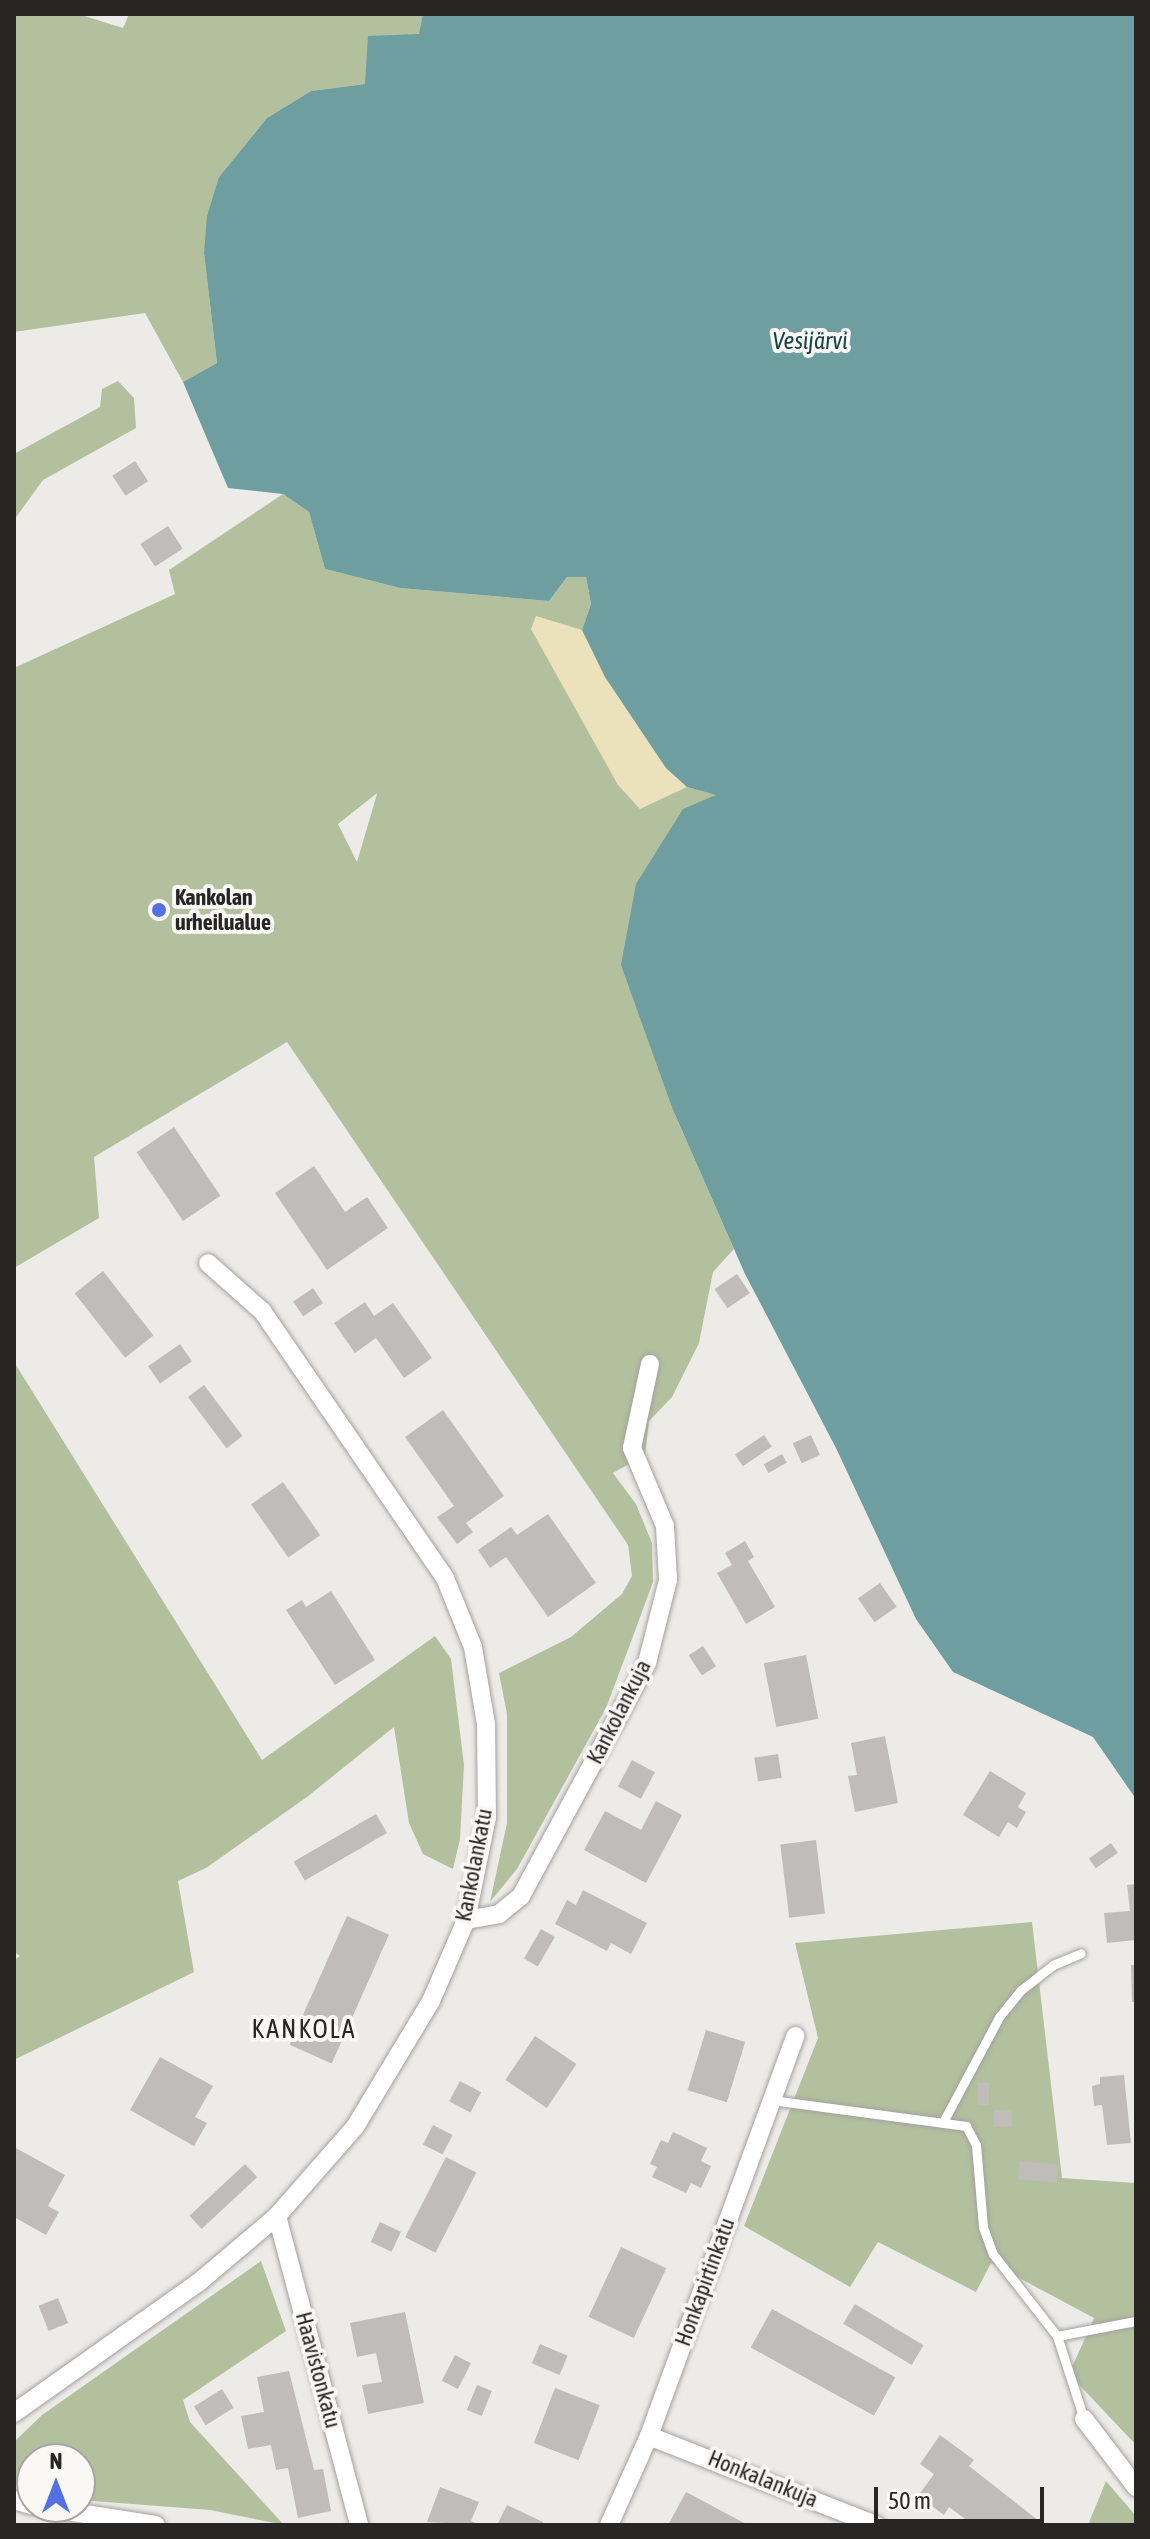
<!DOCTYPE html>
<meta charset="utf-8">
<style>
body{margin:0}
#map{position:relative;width:1150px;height:2539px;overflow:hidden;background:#edebe8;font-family:"Asap Condensed",sans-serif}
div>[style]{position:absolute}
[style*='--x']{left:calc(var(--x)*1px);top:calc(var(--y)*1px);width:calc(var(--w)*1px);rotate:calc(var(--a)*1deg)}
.green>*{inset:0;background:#b3c09e}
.sand>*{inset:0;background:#ebe2bc}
.water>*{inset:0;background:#6e9e9f}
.building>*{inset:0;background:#c0bcba;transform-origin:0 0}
.roads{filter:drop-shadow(0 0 2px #a3a19e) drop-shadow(0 0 2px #a3a19e)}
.lane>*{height:9px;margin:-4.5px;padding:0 4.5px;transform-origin:4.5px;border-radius:4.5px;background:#fff}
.street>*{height:18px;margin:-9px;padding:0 9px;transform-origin:9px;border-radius:9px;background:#fff}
.dots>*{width:22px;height:22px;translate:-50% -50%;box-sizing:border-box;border:4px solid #faf8f5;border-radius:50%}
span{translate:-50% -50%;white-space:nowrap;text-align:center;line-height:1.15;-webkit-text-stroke:8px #faf8f5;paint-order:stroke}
.poi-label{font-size:22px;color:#272625;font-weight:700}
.left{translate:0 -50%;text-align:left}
.street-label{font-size:22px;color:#272625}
.water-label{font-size:24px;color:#164344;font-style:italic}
.quarter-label{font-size:26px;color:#272625;letter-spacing:2px}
.frame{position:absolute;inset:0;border:16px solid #272625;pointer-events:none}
.north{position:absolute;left:16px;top:2443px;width:80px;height:80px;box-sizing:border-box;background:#faf8f5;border:2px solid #a6a4a2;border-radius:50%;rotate:0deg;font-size:22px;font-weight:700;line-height:32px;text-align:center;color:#272625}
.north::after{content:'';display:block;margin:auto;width:28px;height:36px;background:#5370e5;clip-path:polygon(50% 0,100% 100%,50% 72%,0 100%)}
.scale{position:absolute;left:874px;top:2487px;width:170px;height:36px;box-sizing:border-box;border:4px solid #272625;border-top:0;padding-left:10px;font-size:24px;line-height:28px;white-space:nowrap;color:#272625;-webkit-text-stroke:6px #faf8f5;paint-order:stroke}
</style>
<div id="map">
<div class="green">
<i style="clip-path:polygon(14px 14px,78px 14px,123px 28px,129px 14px,423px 14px,420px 34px,365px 84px,311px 91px,267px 118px,219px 177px,204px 253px,217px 363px,183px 382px,145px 313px,14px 332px)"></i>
<i style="clip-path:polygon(118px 381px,134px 398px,136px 428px,43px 480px,14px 520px,14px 454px,100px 407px,102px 389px)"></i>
<i style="clip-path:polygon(evenodd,283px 494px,309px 512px,325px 569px,400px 588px,549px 601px,567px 577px,586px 577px,591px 604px,582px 630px,605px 677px,666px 768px,687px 787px,717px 795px,673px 1110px,734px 1249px,713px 1272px,699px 1343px,672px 1397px,649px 1421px,645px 1455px,613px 1473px,636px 1504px,652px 1543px,653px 1582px,632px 1639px,606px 1708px,517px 1869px,490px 1902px,507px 1823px,507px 1714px,499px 1673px,571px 1637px,622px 1594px,632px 1576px,628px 1545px,287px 1042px,94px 1157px,99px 1218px,14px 1268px,14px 668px,175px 594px,169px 570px,283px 494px,376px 794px,377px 794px,357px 862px,338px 824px,376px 794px)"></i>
<i style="clip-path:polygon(14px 1362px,262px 1760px,435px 1636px,451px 1659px,464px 1765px,460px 1839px,453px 1869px,423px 1854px,409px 1823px,394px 1727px,307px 1797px,206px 1868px,178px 1881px,194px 1972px,14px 2060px,14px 1960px,20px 1956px,14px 1952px)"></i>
<i style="clip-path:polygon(1032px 1922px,1062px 2178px,1136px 2183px,1136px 2445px,1069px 2374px,1094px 2318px,991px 2263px,976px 2292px,878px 2242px,850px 2287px,744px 2226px,818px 2038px,795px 1943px)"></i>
<i style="clip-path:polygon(261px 2261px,286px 2331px,183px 2400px,190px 2422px,284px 2525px,210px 2510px,80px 2500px,80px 2459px,32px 2459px,32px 2492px,14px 2480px,14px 2442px,42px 2415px)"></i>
<i style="clip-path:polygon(1106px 2481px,1136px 2516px,1136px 2525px,1088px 2525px)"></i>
</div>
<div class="sand">
<i style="clip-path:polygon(536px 616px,582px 630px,605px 677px,666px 768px,687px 787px,640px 809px,618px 785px,531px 629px)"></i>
</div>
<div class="water">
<i style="clip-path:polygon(423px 14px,1136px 14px,1136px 1799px,1093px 1737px,953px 1672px,916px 1619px,836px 1448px,745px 1274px,673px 1110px,621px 965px,636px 884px,683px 809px,716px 795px,687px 787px,666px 768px,605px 677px,582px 630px,591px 604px,586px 577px,567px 577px,549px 601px,400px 588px,325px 569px,309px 512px,283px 494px,228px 488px,183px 382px,217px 363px,204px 253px,207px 216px,219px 177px,267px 118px,311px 91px,365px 84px,368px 36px,419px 34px)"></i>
</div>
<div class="building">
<i style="left:135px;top:461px;width:24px;height:27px;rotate:57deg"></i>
<i style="left:168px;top:526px;width:27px;height:33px;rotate:57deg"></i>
<i style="left:174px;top:1127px;width:83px;height:45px;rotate:56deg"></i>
<i style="clip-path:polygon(314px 1166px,345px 1212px,367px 1197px,388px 1228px,327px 1270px,275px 1193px)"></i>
<i style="left:103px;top:1271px;width:82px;height:36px;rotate:52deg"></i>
<i style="left:737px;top:1274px;width:23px;height:27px;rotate:56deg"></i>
<i style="left:313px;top:1288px;width:18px;height:24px;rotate:56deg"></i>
<i style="clip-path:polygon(365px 1302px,374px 1316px,393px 1303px,432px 1358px,404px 1378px,376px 1338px,355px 1353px,334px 1323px)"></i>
<i style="left:180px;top:1344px;width:21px;height:39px;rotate:55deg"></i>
<i style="left:204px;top:1385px;width:64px;height:20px;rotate:53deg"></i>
<i style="clip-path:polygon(443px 1410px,504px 1496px,466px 1523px,473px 1532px,457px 1544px,437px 1517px,454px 1506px,405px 1437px)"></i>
<i style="left:764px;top:1435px;width:14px;height:35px;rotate:56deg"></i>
<i style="left:811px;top:1435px;width:22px;height:20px;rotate:66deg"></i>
<i style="left:782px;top:1454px;width:10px;height:21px;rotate:61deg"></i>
<i style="left:283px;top:1482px;width:65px;height:39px;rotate:55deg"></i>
<i style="clip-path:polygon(548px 1514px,596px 1583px,548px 1617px,506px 1557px,490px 1568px,478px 1550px,511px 1527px,517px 1535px)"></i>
<i style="clip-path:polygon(745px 1541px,754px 1557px,748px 1561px,775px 1607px,746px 1624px,717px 1573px,732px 1565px,725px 1553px)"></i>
<i style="left:880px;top:1583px;width:29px;height:27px;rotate:55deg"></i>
<i style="clip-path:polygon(331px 1591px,375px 1660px,335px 1685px,286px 1610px,302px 1600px,306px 1607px)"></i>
<i style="left:703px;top:1646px;width:24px;height:17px;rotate:57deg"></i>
<i style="left:806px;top:1655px;width:65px;height:43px;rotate:79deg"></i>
<i style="clip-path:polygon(885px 1736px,898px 1803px,855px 1812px,848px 1776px,857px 1775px,851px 1743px)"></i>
<i style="left:778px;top:1754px;width:24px;height:24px;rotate:81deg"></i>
<i style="left:632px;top:1760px;width:26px;height:30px;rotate:28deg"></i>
<i style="clip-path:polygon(990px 1771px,1026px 1793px,1018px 1807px,1026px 1812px,1017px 1828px,1008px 1822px,999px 1837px,963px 1815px)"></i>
<i style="clip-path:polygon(656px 1801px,682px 1815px,646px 1883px,584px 1850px,605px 1811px,641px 1830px)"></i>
<i style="left:376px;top:1814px;width:22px;height:95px;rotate:60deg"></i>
<i style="left:816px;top:1840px;width:74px;height:36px;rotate:83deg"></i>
<i style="left:1111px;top:1843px;width:12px;height:27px;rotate:55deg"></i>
<i style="clip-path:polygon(1136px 1884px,1136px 1940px,1107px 1943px,1104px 1913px,1130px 1911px,1127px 1885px)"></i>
<i style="clip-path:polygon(583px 1890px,647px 1923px,631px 1954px,611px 1943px,607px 1951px,555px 1924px,567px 1900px,576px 1905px)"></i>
<i style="left:347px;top:1916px;width:46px;height:141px;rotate:24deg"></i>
<i style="left:541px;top:1929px;width:16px;height:34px;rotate:30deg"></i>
<i style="clip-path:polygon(1131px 1965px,1136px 1965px,1136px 2002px,1132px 2002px)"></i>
<i style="left:706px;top:2030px;width:41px;height:63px;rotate:17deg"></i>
<i style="left:535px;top:2036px;width:50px;height:53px;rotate:34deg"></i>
<i style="clip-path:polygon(160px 2057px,213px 2086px,195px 2117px,207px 2123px,194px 2146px,130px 2110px)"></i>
<i style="clip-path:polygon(1124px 2075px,1131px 2143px,1107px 2145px,1102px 2105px,1094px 2106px,1092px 2086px,1100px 2084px,1100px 2077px)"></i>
<i style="left:460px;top:2081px;width:24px;height:23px;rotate:28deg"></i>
<i style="left:978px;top:2083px;width:11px;height:22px"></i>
<i style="left:994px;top:2110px;width:18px;height:17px"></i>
<i style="left:433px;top:2125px;width:22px;height:22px;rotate:27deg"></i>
<i style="clip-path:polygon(673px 2132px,707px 2148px,701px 2161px,711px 2166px,701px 2188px,691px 2183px,686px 2193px,652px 2177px,657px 2167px,650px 2164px,661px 2140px,668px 2143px)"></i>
<i style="clip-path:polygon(14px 2147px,65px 2175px,48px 2206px,59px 2212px,46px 2235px,14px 2217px)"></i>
<i style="left:446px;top:2157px;width:34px;height:90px;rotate:27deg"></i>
<i style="left:1020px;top:2161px;width:39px;height:18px;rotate:6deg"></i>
<i style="left:245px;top:2164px;width:18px;height:76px;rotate:47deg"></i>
<i style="left:380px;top:2222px;width:23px;height:22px;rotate:25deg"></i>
<i style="left:621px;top:2247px;width:50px;height:77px;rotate:25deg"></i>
<i style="left:58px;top:2298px;width:27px;height:21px;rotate:68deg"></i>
<i style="left:855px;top:2304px;width:80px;height:23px;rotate:31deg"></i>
<i style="left:772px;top:2309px;width:141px;height:44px;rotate:29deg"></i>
<i style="clip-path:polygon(405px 2312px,424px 2403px,368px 2414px,362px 2385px,382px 2382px,376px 2353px,357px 2357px,350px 2323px)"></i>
<i style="left:540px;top:2344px;width:30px;height:21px;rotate:23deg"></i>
<i style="left:455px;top:2355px;width:18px;height:29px;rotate:27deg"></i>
<i style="clip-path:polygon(289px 2371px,314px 2470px,323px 2469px,331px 2511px,298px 2518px,288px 2468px,276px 2470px,271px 2445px,248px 2449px,241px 2416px,264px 2412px,257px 2377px)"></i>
<i style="left:477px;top:2385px;width:16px;height:27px;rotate:22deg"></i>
<i style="left:555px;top:2388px;width:48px;height:59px;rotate:21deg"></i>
<i style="left:222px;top:2389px;width:22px;height:33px;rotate:58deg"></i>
<i style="clip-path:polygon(940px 2435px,974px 2460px,969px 2466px,1044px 2525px,973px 2525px,949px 2507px,944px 2515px,918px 2496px,934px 2474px,920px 2464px)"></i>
<i style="clip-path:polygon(440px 2487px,479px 2502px,471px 2521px,480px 2525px,427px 2522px)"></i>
<i style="clip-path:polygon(686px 2492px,748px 2525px,668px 2525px)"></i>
<i style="clip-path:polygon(507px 2505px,543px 2522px,542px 2525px,497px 2525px)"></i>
</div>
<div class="roads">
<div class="lane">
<i style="--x:771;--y:2100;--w:197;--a:7.6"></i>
<i style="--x:966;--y:2126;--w:21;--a:62"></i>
<i style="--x:976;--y:2145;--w:82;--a:85.1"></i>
<i style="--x:983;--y:2227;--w:29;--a:70"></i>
<i style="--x:993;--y:2254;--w:104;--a:52"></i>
<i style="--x:1057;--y:2336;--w:87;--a:72"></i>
<i style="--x:943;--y:2122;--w:119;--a:-61.9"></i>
<i style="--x:999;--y:2017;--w:35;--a:-51"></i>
<i style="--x:1021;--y:1990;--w:41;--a:-38"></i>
<i style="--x:1053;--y:1965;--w:30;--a:-23"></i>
<i style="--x:1057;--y:2336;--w:80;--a:-10.8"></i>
</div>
<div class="street">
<i style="--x:466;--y:1920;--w:34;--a:-10"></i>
<i style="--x:499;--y:1914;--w:28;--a:-39"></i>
<i style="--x:521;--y:1896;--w:265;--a:-61.6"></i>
<i style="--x:647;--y:1663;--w:86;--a:-75.8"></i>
<i style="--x:668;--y:1580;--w:54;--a:-93.2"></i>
<i style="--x:665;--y:1526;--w:85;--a:-112.9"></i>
<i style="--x:632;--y:1448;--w:86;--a:-77.9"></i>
<i style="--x:277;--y:2216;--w:320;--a:75.1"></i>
<i style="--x:14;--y:2413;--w:227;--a:-35.3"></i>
<i style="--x:199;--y:2282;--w:102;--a:-40.2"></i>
<i style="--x:277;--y:2216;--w:118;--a:-48.8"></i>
<i style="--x:355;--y:2127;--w:147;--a:-58.9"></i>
<i style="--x:431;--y:2001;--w:88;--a:-66.6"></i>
<i style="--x:466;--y:1920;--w:105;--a:-78.5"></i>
<i style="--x:487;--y:1817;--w:93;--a:-90.6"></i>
<i style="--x:486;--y:1724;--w:78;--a:-99.6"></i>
<i style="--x:473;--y:1647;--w:74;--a:-112.1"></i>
<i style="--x:445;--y:1578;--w:324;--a:-124.4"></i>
<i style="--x:262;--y:1311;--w:72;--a:-138.4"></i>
<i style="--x:1084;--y:2419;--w:86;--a:52.6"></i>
<i style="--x:649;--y:2436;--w:244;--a:21.4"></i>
<i style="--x:14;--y:2500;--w:19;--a:16"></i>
<i style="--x:40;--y:2507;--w:117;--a:8.8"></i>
<i style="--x:609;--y:2525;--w:98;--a:-65.8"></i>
<i style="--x:649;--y:2436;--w:426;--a:-69.9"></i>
</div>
</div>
<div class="dots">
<i style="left:159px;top:910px;background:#5370e5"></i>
</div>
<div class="poi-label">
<span class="left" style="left:175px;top:910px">Kankolan<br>urheilualue</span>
</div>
<div class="street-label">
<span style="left:619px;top:1712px;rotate:-63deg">Kankolankuja</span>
<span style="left:474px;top:1865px;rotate:-79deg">Kankolankatu</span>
<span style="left:705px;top:2282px;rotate:-70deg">Honkapirtinkatu</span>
<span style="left:318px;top:2370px;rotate:75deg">Haavistonkatu</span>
<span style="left:763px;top:2479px;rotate:22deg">Honkalankuja</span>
</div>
<div class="water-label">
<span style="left:810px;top:341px">Vesijärvi</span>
</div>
<div class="quarter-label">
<span style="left:304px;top:2030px">KANKOLA</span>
</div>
<div class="frame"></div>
<div class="north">N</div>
<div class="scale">50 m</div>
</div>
